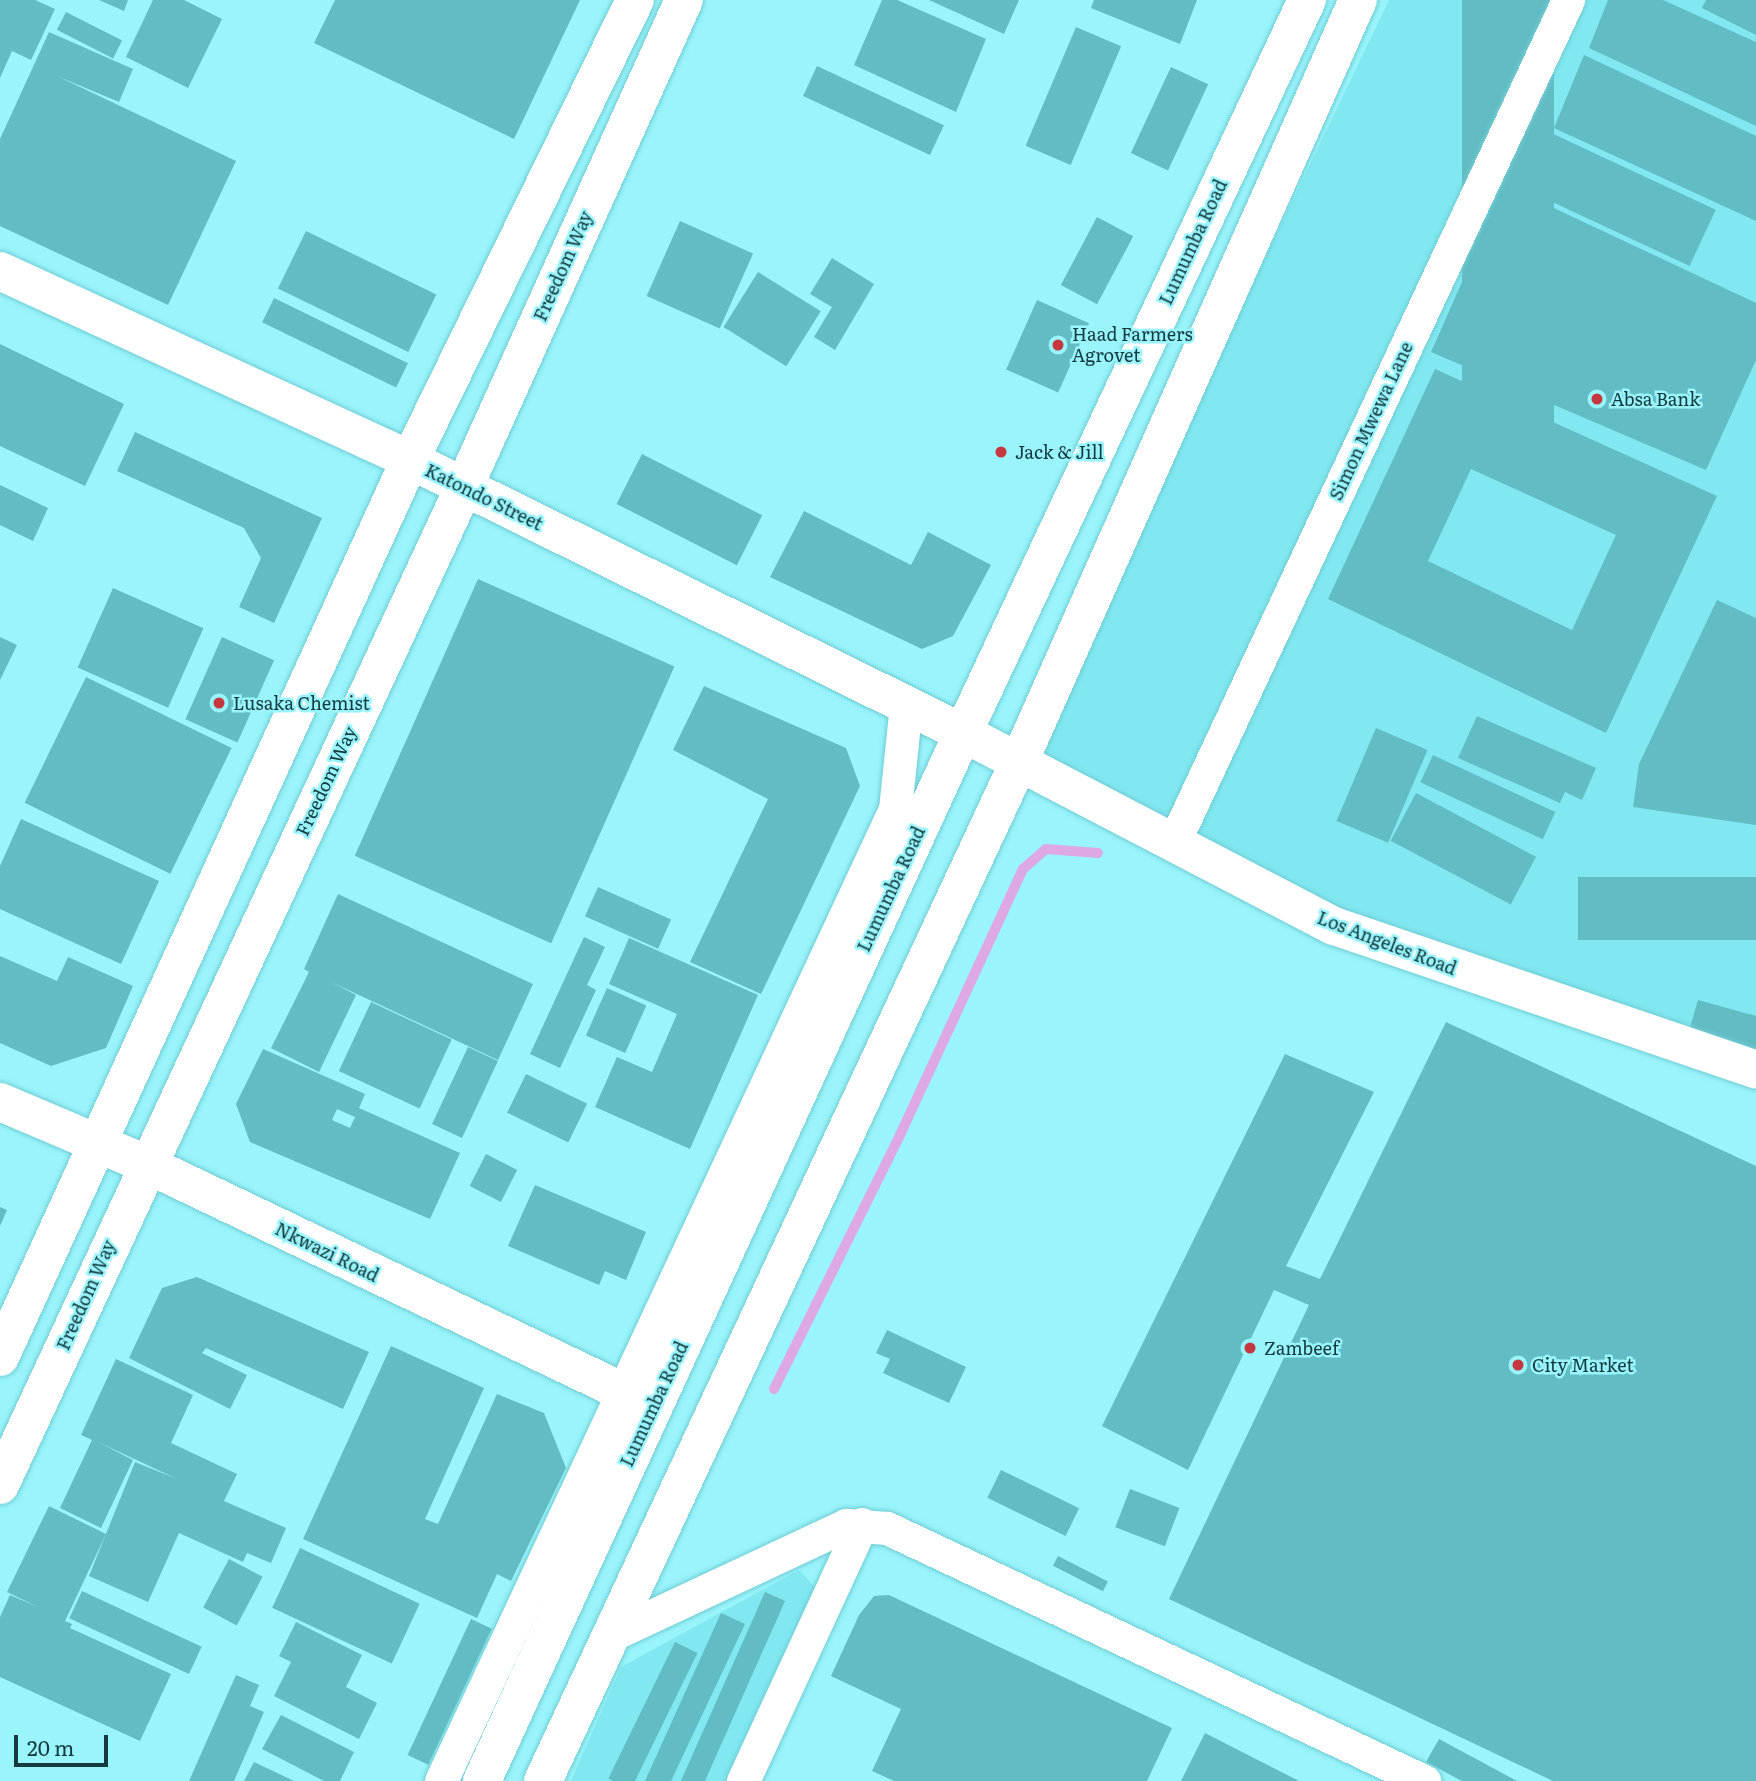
<!DOCTYPE html>
<style>
body{margin:0}
#map{position:relative;width:1756px;height:1781px;overflow:hidden;background:#99f4fb;font-family:Literata,serif}
div>[style]{position:absolute}
[style*='--x']{left:calc(var(--x)*1px);top:calc(var(--y)*1px);width:calc(var(--w)*1px);rotate:calc(var(--a)*1deg)}
.built>*{inset:0;background:#81e8f1}
.stream>*{height:10px;margin:-5px;padding:0 5px;transform-origin:5px;border-radius:5px;background:#dda8e4}
.building>*{inset:0;background:#61bcc3;transform-origin:0 0}
.roads{filter:drop-shadow(0 0 2px #71ccd4) drop-shadow(0 0 2px #71ccd4)}
.minor>*{height:33px;margin:-16.5px;padding:0 16.5px;transform-origin:16.5px;border-radius:16.5px;background:#fff}
.tertiary>*{height:38px;margin:-19px;padding:0 19px;transform-origin:19px;border-radius:19px;background:#fff}
.secondary>*{height:38px;margin:-19px;padding:0 19px;transform-origin:19px;border-radius:19px;background:#fff}
.primary>*{height:38px;margin:-19px;padding:0 19px;transform-origin:19px;border-radius:19px;background:#fff}
.dots>*{width:19px;height:19px;translate:-50% -50%;box-sizing:border-box;border:4px solid #99f4fb;border-radius:50%}
span{translate:-50% -50%;white-space:nowrap;text-align:center;line-height:1.15;-webkit-text-stroke:5px #99f4fb;paint-order:stroke}
.street-label{font-size:18px;color:#133a3e}
.poi-label{font-size:18px;color:#133a3e}
.left{translate:0 -50%;text-align:left}
.scale{position:absolute;left:14px;top:1735px;width:94px;height:32px;box-sizing:border-box;border:4px solid #133a3e;border-top:0;padding-left:9px;font-size:21px;line-height:24px;white-space:nowrap;color:#133a3e;-webkit-text-stroke:5px #99f4fb;paint-order:stroke}
</style>
<div id="map">
<div class="built">
<i style="clip-path:polygon(1389px 0,1756px 0,1756px 1061px,1353px 932px,1024px 760px)"></i>
<i style="clip-path:polygon(799px 1570px,823px 1596px,736px 1781px,571px 1781px,621px 1667px)"></i>
</div>
<div class="stream">
<i style="--x:774;--y:1389;--w:284;--a:-63.6"></i>
<i style="--x:900;--y:1135;--w:293;--a:-65.2"></i>
<i style="--x:1023;--y:869;--w:30;--a:-41"></i>
<i style="--x:1046;--y:849;--w:52;--a:4.4"></i>
</div>
<div class="building">
<i style="clip-path:polygon(0 0,35px 0,55px 9px,31px 60px,12px 51px,0 78px)"></i>
<i style="clip-path:polygon(99px 0,128px 0,124px 11px)"></i>
<i style="clip-path:polygon(153px 0,184px 0,222px 19px,188px 88px,126px 57px)"></i>
<i style="clip-path:polygon(335px 0,580px 0,514px 139px,314px 43px)"></i>
<i style="clip-path:polygon(882px 0,897px 0,986px 39px,956px 112px,854px 65px)"></i>
<i style="clip-path:polygon(929px 0,1019px 0,1004px 34px)"></i>
<i style="clip-path:polygon(1094px 0,1197px 0,1180px 44px,1091px 8px)"></i>
<i style="left:1462px;top:0;width:92px;height:446px"></i>
<i style="clip-path:polygon(1608px 0,1663px 0,1756px 42px,1756px 126px,1589px 48px)"></i>
<i style="clip-path:polygon(1706px 0,1756px 0,1756px 35px,1702px 8px)"></i>
<i style="left:66px;top:12px;width:63px;height:20px;rotate:27deg"></i>
<i style="left:1076px;top:27px;width:49px;height:129px;rotate:23deg"></i>
<i style="clip-path:polygon(49px 32px,133px 69px,119px 102px,57px 76px,236px 161px,168px 305px,0 226px,0 139px)"></i>
<i style="clip-path:polygon(1584px 55px,1756px 136px,1756px 221px,1554px 128px)"></i>
<i style="left:817px;top:66px;width:140px;height:33px;rotate:25deg"></i>
<i style="left:1171px;top:67px;width:41px;height:95px;rotate:25deg"></i>
<i style="left:1549px;top:132px;width:184px;height:62px;rotate:25deg"></i>
<i style="clip-path:polygon(1505px 185px,1756px 303px,1756px 360px,1706px 470px,1431px 352px)"></i>
<i style="left:1097px;top:217px;width:41px;height:77px;rotate:28deg"></i>
<i style="left:680px;top:221px;width:80px;height:82px;rotate:24deg"></i>
<i style="left:306px;top:231px;width:145px;height:64px;rotate:26deg"></i>
<i style="clip-path:polygon(832px 258px,874px 284px,835px 350px,814px 337px,832px 307px,810px 294px)"></i>
<i style="left:758px;top:272px;width:74px;height:65px;rotate:32deg"></i>
<i style="left:274px;top:298px;width:149px;height:27px;rotate:26deg"></i>
<i style="left:1037px;top:300px;width:57px;height:76px;rotate:24deg"></i>
<i style="clip-path:polygon(0 344px,124px 404px,85px 486px,0 446px)"></i>
<i style="clip-path:polygon(evenodd,1435px 369px,1717px 496px,1606px 733px,1328px 599px,1435px 369px,1471px 469px,1616px 535px,1572px 630px,1428px 561px,1471px 469px)"></i>
<i style="clip-path:polygon(135px 432px,322px 518px,274px 623px,239px 607px,261px 558px,244px 528px,117px 471px)"></i>
<i style="left:642px;top:454px;width:135px;height:56px;rotate:27deg"></i>
<i style="clip-path:polygon(0 485px,48px 508px,33px 541px,0 525px)"></i>
<i style="clip-path:polygon(804px 511px,911px 565px,928px 532px,991px 565px,953px 636px,922px 649px,770px 577px)"></i>
<i style="left:478px;top:579px;width:215px;height:303px;rotate:24deg"></i>
<i style="left:113px;top:588px;width:99px;height:87px;rotate:24deg"></i>
<i style="clip-path:polygon(1717px 600px,1756px 618px,1756px 825px,1633px 807px,1639px 764px)"></i>
<i style="clip-path:polygon(0 637px,17px 645px,0 680px)"></i>
<i style="left:222px;top:637px;width:57px;height:90px;rotate:24deg"></i>
<i style="left:86px;top:677px;width:162px;height:140px;rotate:26deg"></i>
<i style="clip-path:polygon(704px 686px,846px 748px,860px 786px,761px 994px,690px 962px,768px 799px,673px 750px)"></i>
<i style="clip-path:polygon(1477px 716px,1596px 768px,1582px 800px,1565px 792px,1560px 803px,1458px 758px)"></i>
<i style="left:1376px;top:728px;width:56px;height:101px;rotate:23deg"></i>
<i style="left:1433px;top:755px;width:135px;height:30px;rotate:25deg"></i>
<i style="left:1416px;top:793px;width:136px;height:54px;rotate:28deg"></i>
<i style="clip-path:polygon(21px 819px,159px 881px,121px 964px,0 909px,0 866px)"></i>
<i style="left:1756px;top:877px;width:63px;height:178px;rotate:90deg"></i>
<i style="left:598px;top:887px;width:80px;height:32px;rotate:24deg"></i>
<i style="clip-path:polygon(338px 894px,533px 984px,498px 1060px,331px 982px,356px 995px,319px 1072px,271px 1048px,309px 972px,304px 969px)"></i>
<i style="clip-path:polygon(584px 937px,605px 947px,587px 985px,596px 990px,560px 1068px,530px 1054px)"></i>
<i style="clip-path:polygon(629px 938px,758px 995px,690px 1149px,595px 1107px,617px 1057px,652px 1072px,677px 1014px,609px 984px)"></i>
<i style="clip-path:polygon(0 956px,57px 981px,68px 957px,133px 986px,106px 1048px,51px 1066px,0 1043px)"></i>
<i style="left:607px;top:988px;width:43px;height:52px;rotate:24deg"></i>
<i style="clip-path:polygon(1698px 1000px,1756px 1016px,1756px 1051px,1689px 1031px)"></i>
<i style="left:371px;top:1002px;width:89px;height:76px;rotate:25deg"></i>
<i style="clip-path:polygon(1446px 1022px,1756px 1166px,1756px 1781px,1553px 1781px,1169px 1599px,1309px 1305px,1274px 1290px,1188px 1470px,1102px 1426px,1285px 1054px,1374px 1092px,1286px 1266px,1320px 1279px)"></i>
<i style="left:468px;top:1047px;width:33px;height:85px;rotate:25deg"></i>
<i style="clip-path:polygon(evenodd,263px 1049px,365px 1094px,359px 1108px,460px 1153px,430px 1219px,250px 1142px,236px 1104px,263px 1049px,337px 1109px,355px 1117px,350px 1128px,332px 1120px,337px 1109px)"></i>
<i style="left:526px;top:1074px;width:68px;height:43px;rotate:26deg"></i>
<i style="left:486px;top:1154px;width:35px;height:36px;rotate:27deg"></i>
<i style="clip-path:polygon(535px 1185px,646px 1232px,626px 1280px,605px 1271px,599px 1285px,508px 1246px)"></i>
<i style="clip-path:polygon(0 1207px,7px 1210px,0 1226px)"></i>
<i style="clip-path:polygon(197px 1277px,369px 1352px,343px 1409px,206px 1348px,202px 1353px,247px 1375px,230px 1409px,129px 1358px,162px 1288px)"></i>
<i style="clip-path:polygon(887px 1330px,966px 1367px,949px 1403px,883px 1373px,890px 1359px,876px 1353px)"></i>
<i style="clip-path:polygon(391px 1346px,484px 1388px,425px 1519px,438px 1524px,497px 1394px,544px 1413px,566px 1468px,511px 1581px,497px 1574px,477px 1618px,303px 1539px)"></i>
<i style="clip-path:polygon(116px 1359px,193px 1395px,171px 1443px,237px 1474px,224px 1501px,286px 1528px,271px 1563px,247px 1553px,243px 1562px,179px 1533px,148px 1602px,89px 1576px,135px 1462px,177px 1479px,98px 1442px,133px 1460px,101px 1528px,60px 1508px,92px 1440px,81px 1435px)"></i>
<i style="left:1001px;top:1470px;width:87px;height:31px;rotate:26deg"></i>
<i style="left:1130px;top:1489px;width:53px;height:41px;rotate:21deg"></i>
<i style="clip-path:polygon(49px 1506px,106px 1534px,65px 1621px,72px 1624px,70px 1628px,171px 1674px,140px 1741px,0 1677px,0 1617px,10px 1595px,38px 1607px,7px 1592px)"></i>
<i style="left:300px;top:1548px;width:132px;height:66px;rotate:25deg"></i>
<i style="left:1058px;top:1556px;width:56px;height:11px;rotate:27deg"></i>
<i style="left:229px;top:1559px;width:38px;height:55px;rotate:28deg"></i>
<i style="left:82px;top:1591px;width:132px;height:30px;rotate:25deg"></i>
<i style="left:765px;top:1592px;width:22px;height:208px;rotate:24deg"></i>
<i style="clip-path:polygon(889px 1595px,1172px 1728px,1147px 1781px,894px 1781px,872px 1771px,901px 1709px,831px 1676px,859px 1615px,874px 1596px)"></i>
<i style="clip-path:polygon(721px 1613px,745px 1624px,671px 1781px,645px 1781px)"></i>
<i style="left:471px;top:1619px;width:23px;height:150px;rotate:25deg"></i>
<i style="clip-path:polygon(296px 1622px,362px 1655px,346px 1687px,377px 1703px,359px 1739px,274px 1696px,291px 1662px,279px 1656px)"></i>
<i style="left:675px;top:1642px;width:25px;height:152px;rotate:26deg"></i>
<i style="clip-path:polygon(236px 1675px,259px 1685px,250px 1706px,264px 1712px,234px 1781px,189px 1781px)"></i>
<i style="clip-path:polygon(281px 1715px,354px 1752px,340px 1781px,324px 1781px,262px 1749px)"></i>
<i style="clip-path:polygon(1205px 1733px,1299px 1781px,1181px 1781px)"></i>
<i style="clip-path:polygon(1439px 1739px,1517px 1781px,1462px 1781px,1426px 1762px)"></i>
<i style="clip-path:polygon(254px 1762px,294px 1781px,244px 1781px)"></i>
</div>
<div class="roads">
<div class="minor">
<i style="--x:1174;--y:842;--w:930;--a:-64.92"></i>
<i style="--x:609;--y:1636;--w:262;--a:-25.1"></i>
<i style="--x:846;--y:1525;--w:41;--a:4.2"></i>
<i style="--x:887;--y:1528;--w:594;--a:25.23"></i>
<i style="--x:441;--y:1781;--w:1073;--a:-64.96"></i>
<i style="--x:895;--y:809;--w:106;--a:-84"></i>
<i style="--x:743;--y:1781;--w:283;--a:-65.2"></i>
</div>
<div class="tertiary">
<i style="--x:0;--y:271;--w:451;--a:24.7"></i>
<i style="--x:410;--y:460;--w:617;--a:26.27"></i>
<i style="--x:0;--y:1102;--w:159;--a:23"></i>
<i style="--x:146;--y:1164;--w:562;--a:25.52"></i>
</div>
<div class="secondary">
<i style="--x:963;--y:733;--w:418;--a:27.5"></i>
<i style="--x:1334;--y:926;--w:446;--a:18.8"></i>
<i style="--x:0;--y:1357;--w:986;--a:-65.44"></i>
<i style="--x:410;--y:460;--w:512;--a:-63.94"></i>
<i style="--x:0;--y:1485;--w:1101;--a:-65.06"></i>
<i style="--x:464;--y:487;--w:534;--a:-65.69"></i>
</div>
<div class="primary">
<i style="--x:482;--y:1781;--w:1153;--a:-65.35"></i>
<i style="--x:963;--y:733;--w:810;--a:-64.86"></i>
<i style="--x:543;--y:1781;--w:1125;--a:-64.96"></i>
<i style="--x:1019;--y:762;--w:834;--a:-66.02"></i>
</div>
</div>
<div class="dots">
<i style="left:1058px;top:345px;background:#c7373f"></i>
<i style="left:1597px;top:399px;background:#c7373f"></i>
<i style="left:1001px;top:452px;background:#c7373f"></i>
<i style="left:219px;top:703px;background:#c7373f"></i>
<i style="left:1250px;top:1348px;background:#c7373f"></i>
<i style="left:1518px;top:1365px;background:#c7373f"></i>
</div>
<div class="street-label">
<span style="left:1193px;top:242px;rotate:-65deg">Lumumba Road</span>
<span style="left:563px;top:266px;rotate:-66deg">Freedom Way</span>
<span style="left:1371px;top:421px;rotate:-65deg">Simon Mwewa Lane</span>
<span style="left:484px;top:497px;rotate:26deg">Katondo Street</span>
<span style="left:326px;top:781px;rotate:-65deg">Freedom Way</span>
<span style="left:891px;top:889px;rotate:-65deg">Lumumba Road</span>
<span style="left:1387px;top:943px;rotate:21deg">Los Angeles Road</span>
<span style="left:327px;top:1252px;rotate:26deg">Nkwazi Road</span>
<span style="left:86px;top:1295px;rotate:-66deg">Freedom Way</span>
<span style="left:654px;top:1404px;rotate:-65deg">Lumumba Road</span>
</div>
<div class="poi-label">
<span class="left" style="left:1072px;top:345px">Haad Farmers<br>Agrovet</span>
<span class="left" style="left:1611px;top:399px">Absa Bank</span>
<span class="left" style="left:1015px;top:452px">Jack &amp; Jill</span>
<span class="left" style="left:233px;top:703px">Lusaka Chemist</span>
<span class="left" style="left:1264px;top:1348px">Zambeef</span>
<span class="left" style="left:1532px;top:1365px">City Market</span>
</div>
<div class="scale">20 m</div>
</div>
